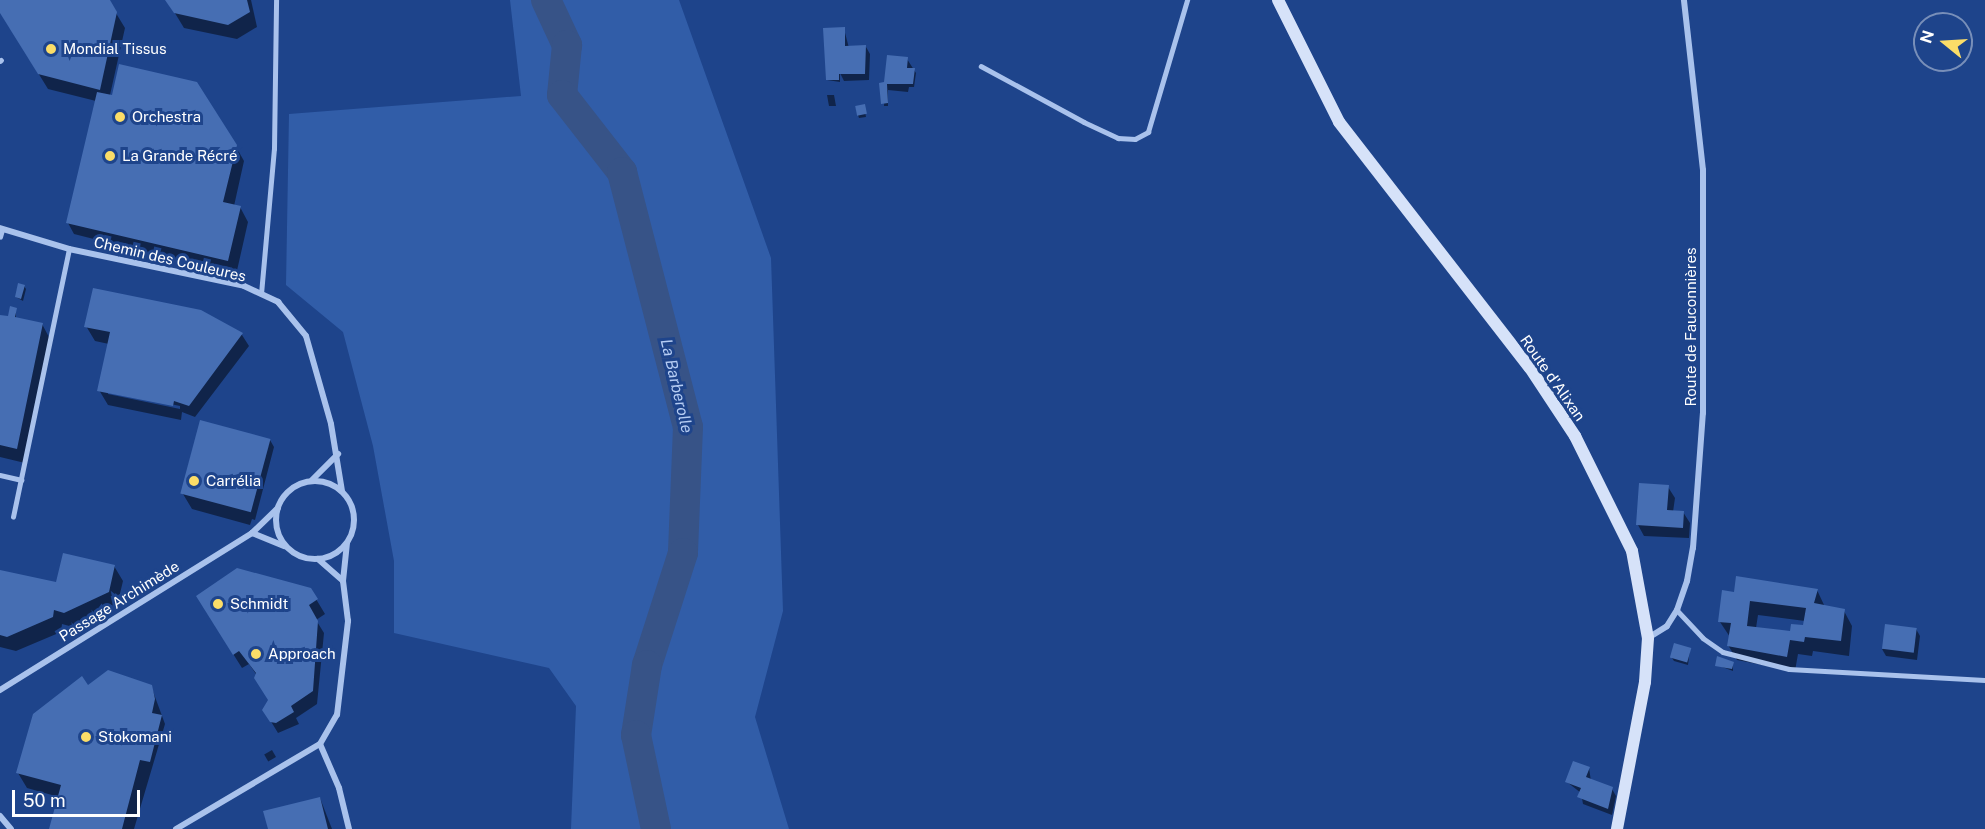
<!DOCTYPE html>
<meta charset="utf-8">
<style>
body{margin:0}
#map{position:relative;width:1985px;height:829px;overflow:hidden;background:#1e448b;font-family:"Public Sans",sans-serif}
div>[style]{position:absolute}
[style*='--x']{left:calc(var(--x)*1px);top:calc(var(--y)*1px);width:calc(var(--w)*1px);rotate:calc(var(--a)*1deg)}
.green>*{inset:0;background:#315da8}
.shadow>*{inset:0;background:#0007;transform-origin:0 0}
.river>*{height:30px;margin:-15px;padding:0 15px;transform-origin:15px;border-radius:15px;background:#375387}
.building>*{inset:0;background:#466eb3;transform-origin:0 0}
.lane>*{height:4.5px;margin:-2.25px;padding:0 2.25px;transform-origin:2.25px;border-radius:2.25px;background:#a9c2ec}
.street>*{height:6px;margin:-3px;padding:0 3px;transform-origin:3px;border-radius:3px;background:#a9c2ec}
.street>.ring{margin:-3px;padding:0;box-sizing:content-box;background:none;border:6px solid #a9c2ec;border-radius:50%}
.secondary>*{height:12px;margin:-6px;padding:0 6px;transform-origin:6px;border-radius:6px;background:#d6e2f9}
.dots>*{width:16px;height:16px;translate:-50% -50%;box-sizing:border-box;border:3px solid #1e448b;border-radius:50%}
span{translate:-50% -50%;white-space:nowrap;text-align:center;line-height:1.15;-webkit-text-stroke:6px #1e448b;paint-order:stroke}
.poi-label{font-size:15px;color:#fff}
.left{translate:0 -50%;text-align:left}
.street-label{font-size:15px;color:#fff}
.water-label{font-size:16px;color:#b5ccf3;font-style:italic}
.north{position:absolute;left:1913px;top:12px;width:60px;height:60px;box-sizing:border-box;background:#1e448b;border:2px solid #788fb9;border-radius:50%;rotate:288deg;font-size:16px;font-weight:700;line-height:24px;text-align:center;color:#fff}
.north::after{content:'';display:block;margin:auto;width:21px;height:27px;background:#fbdd68;clip-path:polygon(50% 0,100% 100%,50% 72%,0 100%)}
.scale{position:absolute;left:12px;top:790px;width:128px;height:27px;box-sizing:border-box;border:3px solid #fff;border-top:0;padding-left:8px;font-size:18px;line-height:21px;white-space:nowrap;color:#fff;-webkit-text-stroke:4px #1e448b;paint-order:stroke}
</style>
<div id="map">
<div class="green">
<i style="clip-path:polygon(510px 0,679px 0,771px 258px,783px 611px,755px 717px,789px 829px,571px 829px,576px 706px,549px 668px,394px 633px,394px 561px,373px 446px,343px 332px,286px 285px,289px 114px,521px 96px)"></i>
</div>
<div class="shadow">
<i style="clip-path:polygon(0 0,108px 0,125px 28px,110px 95px,235px 145px,244px 161px,234px 206px,240px 207px,248px 222px,236px 275px,74px 234px,68px 223px,96px 101px,48px 89px,0 11px)"></i>
<i style="clip-path:polygon(167px 0,251px 0,257px 27px,237px 39px,184px 28px)"></i>
<i style="clip-path:polygon(844px 29px,849px 48px,866px 47px,870px 54px,869px 80px,844px 81px,840px 73px,840px 82px,827px 80px)"></i>
<i style="clip-path:polygon(907px 59px,916px 73px,914px 87px,909px 87px,908px 92px,888px 90px,888px 106px,884px 106px,885px 85px)"></i>
<i style="clip-path:polygon(827px 95px,834px 95px,836px 106px,829px 106px)"></i>
<i style="clip-path:polygon(864px 107px,866px 117px,859px 118px,858px 115px)"></i>
<i style="clip-path:polygon(24px 286px,26px 289px,23px 301px,16px 297px)"></i>
<i style="clip-path:polygon(16px 309px,16px 319px,42px 324px,50px 339px,25px 463px,0 457px,0 316px,9px 318px)"></i>
<i style="clip-path:polygon(evenodd,192px 310px,242px 335px,249px 346px,195px 417px,182px 412px,181px 420px,108px 405px,99px 390px,109px 344px,95px 341px,86px 326px,192px 310px,108px 391px,180px 406px,180px 409px,108px 394px,108px 391px)"></i>
<i style="clip-path:polygon(270px 440px,274px 447px,255px 520px,252px 519px,250px 525px,192px 509px,183px 494px)"></i>
<i style="clip-path:polygon(1668px 487px,1675px 498px,1673px 512px,1683px 512px,1690px 523px,1689px 538px,1644px 536px,1638px 525px)"></i>
<i style="clip-path:polygon(114px 566px,123px 581px,117px 606px,73px 627px,62px 624px,61px 632px,16px 651px,0 647px,0 572px,57px 584px)"></i>
<i style="clip-path:polygon(310px 589px,325px 614px,316px 620px,324px 633px,317px 704px,296px 718px,299px 724px,278px 733px,264px 710px,269px 701px,256px 674px,249px 664px,242px 668px,206px 611px)"></i>
<i style="clip-path:polygon(evenodd,1817px 590px,1825px 607px,1844px 611px,1852px 626px,1849px 656px,1813px 651px,1812px 656px,1798px 654px,1795px 671px,1737px 660px,1728px 645px,1730px 637px,1720px 622px,1736px 593px,1817px 590px,1758px 615px,1805px 621px,1804px 626px,1791px 633px,1756px 628px,1758px 615px)"></i>
<i style="clip-path:polygon(1916px 629px,1920px 636px,1917px 660px,1886px 656px,1882px 649px)"></i>
<i style="clip-path:polygon(1690px 649px,1688px 665px,1674px 661px,1672px 658px)"></i>
<i style="clip-path:polygon(1733px 663px,1733px 671px,1717px 665px)"></i>
<i style="clip-path:polygon(151px 686px,165px 724px,134px 829px,51px 829px,59px 797px,27px 788px,18px 773px,88px 687px)"></i>
<i style="left:272px;top:750px;width:8px;height:9px;rotate:60deg"></i>
<i style="clip-path:polygon(1589px 768px,1591px 781px,1612px 789px,1616px 796px,1612px 815px,1583px 804px,1581px 793px,1567px 782px)"></i>
<i style="clip-path:polygon(320px 798px,332px 829px,269px 829px)"></i>
</div>
<div class="river">
<i style="--x:546;--y:0;--w:50;--a:65"></i>
<i style="--x:567;--y:45;--w:50;--a:95.7"></i>
<i style="--x:562;--y:95;--w:98;--a:52.1"></i>
<i style="--x:622;--y:172;--w:263;--a:75.5"></i>
<i style="--x:688;--y:427;--w:126;--a:92.3"></i>
<i style="--x:683;--y:553;--w:118;--a:107.8"></i>
<i style="--x:647;--y:665;--w:71;--a:98.9"></i>
<i style="--x:636;--y:735;--w:96;--a:78"></i>
</div>
<div class="building">
<i style="clip-path:polygon(0 0,110px 0,117px 12px,100px 90px,38px 74px,0 13px)"></i>
<i style="clip-path:polygon(165px 0,247px 0,250px 12px,228px 25px,174px 13px)"></i>
<i style="clip-path:polygon(845px 27px,845px 46px,866px 45px,865px 74px,839px 74px,839px 80px,826px 80px,823px 28px)"></i>
<i style="clip-path:polygon(887px 55px,908px 57px,907px 68px,915px 68px,913px 84px,887px 84px,888px 103px,881px 104px,879px 83px,884px 82px)"></i>
<i style="clip-path:polygon(119px 64px,197px 82px,237px 145px,223px 202px,241px 206px,228px 261px,66px 223px,97px 92px,112px 95px)"></i>
<i style="left:865px;top:104px;width:10px;height:10px;rotate:79deg"></i>
<i style="clip-path:polygon(18px 283px,25px 285px,21px 299px,15px 297px)"></i>
<i style="clip-path:polygon(93px 288px,201px 310px,243px 333px,189px 406px,174px 401px,173px 406px,97px 391px,110px 332px,84px 327px)"></i>
<i style="clip-path:polygon(10px 306px,17px 308px,15px 317px,43px 323px,17px 449px,0 445px,0 315px,8px 316px)"></i>
<i style="left:200px;top:420px;width:73px;height:76px;rotate:15deg"></i>
<i style="clip-path:polygon(1639px 483px,1669px 485px,1667px 510px,1684px 511px,1683px 528px,1636px 525px)"></i>
<i style="clip-path:polygon(63px 553px,115px 565px,109px 592px,64px 613px,54px 610px,53px 617px,7px 637px,0 635px,0 570px,56px 582px)"></i>
<i style="clip-path:polygon(237px 568px,311px 588px,318px 599px,309px 605px,318px 621px,313px 691px,291px 706px,294px 712px,276px 723px,270px 722px,262px 710px,268px 700px,254px 678px,256px 673px,239px 651px,233px 655px,196px 596px)"></i>
<i style="clip-path:polygon(evenodd,1736px 576px,1818px 589px,1814px 603px,1845px 609px,1841px 641px,1805px 637px,1804px 642px,1790px 640px,1787px 657px,1727px 646px,1731px 623px,1718px 622px,1722px 590px,1734px 592px,1736px 576px,1750px 601px,1806px 608px,1803px 625px,1791px 624px,1790px 631px,1747px 626px,1750px 601px)"></i>
<i style="left:1885px;top:624px;width:32px;height:25px;rotate:7deg"></i>
<i style="left:1674px;top:643px;width:18px;height:15px;rotate:16deg"></i>
<i style="clip-path:polygon(1717px 656px,1734px 662px,1732px 669px,1715px 666px)"></i>
<i style="clip-path:polygon(108px 670px,152px 685px,155px 699px,152px 713px,162px 715px,150px 762px,140px 760px,122px 829px,49px 829px,61px 785px,16px 773px,33px 714px,82px 676px,88px 685px)"></i>
<i style="clip-path:polygon(1573px 761px,1590px 767px,1586px 777px,1613px 787px,1608px 809px,1577px 797px,1581px 788px,1565px 782px)"></i>
<i style="clip-path:polygon(320px 797px,328px 829px,268px 829px,263px 811px)"></i>
</div>
<div class="lane">
<i style="--x:0;--y:61;--w:1;--a:-45"></i>
<i style="--x:981;--y:66;--w:117;--a:28.5"></i>
<i style="--x:1084;--y:122;--w:38;--a:25"></i>
<i style="--x:1118;--y:138;--w:17;--a:3"></i>
<i style="--x:1135;--y:139;--w:15;--a:-28"></i>
<i style="--x:1148;--y:132;--w:138;--a:-73.5"></i>
<i style="--x:0;--y:237;--w:7;--a:-74"></i>
<i style="--x:261;--y:294;--w:146;--a:-84.9"></i>
<i style="--x:274;--y:149;--w:149;--a:-89.2"></i>
<i style="--x:0;--y:475;--w:22;--a:13"></i>
<i style="--x:13;--y:517;--w:274;--a:-78.2"></i>
<i style="--x:1677;--y:610;--w:38;--a:47"></i>
<i style="--x:1703;--y:638;--w:24;--a:35"></i>
<i style="--x:1723;--y:652;--w:68;--a:14.4"></i>
<i style="--x:1789;--y:669;--w:196;--a:3.2"></i>
</div>
<div class="street">
<i style="--x:0;--y:228;--w:72;--a:16.9"></i>
<i style="--x:69;--y:249;--w:179;--a:11.9"></i>
<i style="--x:244;--y:286;--w:38;--a:25"></i>
<i style="--x:278;--y:302;--w:44;--a:50.5"></i>
<i style="--x:306;--y:336;--w:91;--a:74.1"></i>
<i style="--x:331;--y:424;--w:68;--a:80.7"></i>
<i style="--x:312;--y:480;--w:37;--a:-45"></i>
<i class="ring" style="left:276px;top:481px;width:72px;height:72px"></i>
<i style="--x:252;--y:533;--w:35;--a:22"></i>
<i style="--x:318;--y:559;--w:33;--a:41"></i>
<i style="--x:1648;--y:638;--w:22;--a:-32"></i>
<i style="--x:1667;--y:626;--w:19;--a:-58"></i>
<i style="--x:1677;--y:610;--w:31;--a:-71"></i>
<i style="--x:1687;--y:581;--w:34;--a:-80"></i>
<i style="--x:1693;--y:548;--w:135;--a:-85.8"></i>
<i style="--x:1703;--y:413;--w:243;--a:-90"></i>
<i style="--x:1703;--y:170;--w:171;--a:-96.4"></i>
<i style="--x:0;--y:690;--w:297;--a:-31.9"></i>
<i style="--x:252;--y:533;--w:36;--a:-44"></i>
<i style="--x:320;--y:744;--w:48;--a:66.6"></i>
<i style="--x:339;--y:788;--w:42;--a:76.3"></i>
<i style="--x:0;--y:816;--w:17;--a:50"></i>
<i style="--x:176;--y:829;--w:167;--a:-30.6"></i>
<i style="--x:320;--y:744;--w:34;--a:-60"></i>
<i style="--x:337;--y:715;--w:95;--a:-83.3"></i>
<i style="--x:348;--y:621;--w:40;--a:-97.1"></i>
<i style="--x:343;--y:581;--w:38;--a:-84"></i>
</div>
<div class="secondary">
<i style="--x:1278;--y:0;--w:136;--a:63.4"></i>
<i style="--x:1339;--y:122;--w:311;--a:52.2"></i>
<i style="--x:1530;--y:368;--w:82;--a:56.5"></i>
<i style="--x:1575;--y:436;--w:128;--a:63.6"></i>
<i style="--x:1632;--y:551;--w:88;--a:79.6"></i>
<i style="--x:1648;--y:638;--w:44;--a:93.9"></i>
<i style="--x:1645;--y:682;--w:150;--a:100.8"></i>
</div>
<div class="dots">
<i style="left:51px;top:49px;background:#fbdd68"></i>
<i style="left:120px;top:117px;background:#fbdd68"></i>
<i style="left:110px;top:156px;background:#fbdd68"></i>
<i style="left:194px;top:481px;background:#fbdd68"></i>
<i style="left:218px;top:604px;background:#fbdd68"></i>
<i style="left:256px;top:654px;background:#fbdd68"></i>
<i style="left:86px;top:737px;background:#fbdd68"></i>
</div>
<div class="poi-label">
<span class="left" style="left:63px;top:49px">Mondial Tissus</span>
<span class="left" style="left:132px;top:117px">Orchestra</span>
<span class="left" style="left:122px;top:156px">La Grande Récré</span>
<span class="left" style="left:206px;top:481px">Carrélia</span>
<span class="left" style="left:230px;top:604px">Schmidt</span>
<span class="left" style="left:268px;top:654px">Approach</span>
<span class="left" style="left:98px;top:737px">Stokomani</span>
</div>
<div class="street-label">
<span style="left:170px;top:259px;rotate:13deg">Chemin des Couleures</span>
<span style="left:1691px;top:327px;rotate:-90deg">Route de Fauconnières</span>
<span style="left:1553px;top:378px;rotate:55deg">Route d'Alixan</span>
<span style="left:119px;top:601px;rotate:-32deg">Passage Archimède</span>
</div>
<div class="water-label">
<span style="left:676px;top:386px;rotate:77deg">La Barberolle</span>
</div>
<div class="north">N</div>
<div class="scale">50 m</div>
</div>
